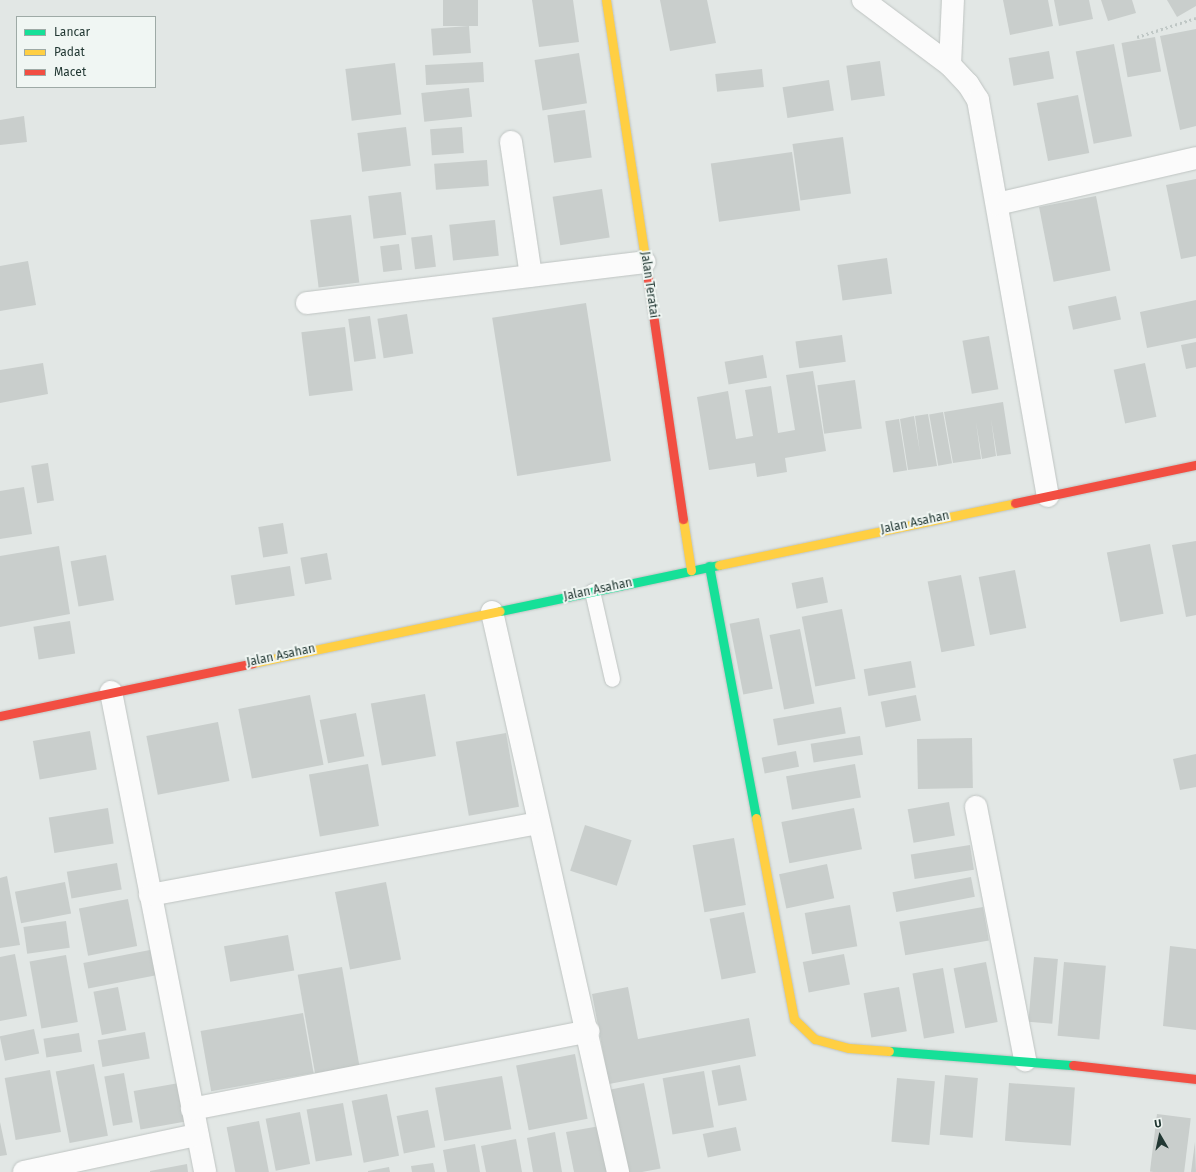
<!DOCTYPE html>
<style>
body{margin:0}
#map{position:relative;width:1196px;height:1172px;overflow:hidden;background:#e2e7e5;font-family:"Fira Sans",sans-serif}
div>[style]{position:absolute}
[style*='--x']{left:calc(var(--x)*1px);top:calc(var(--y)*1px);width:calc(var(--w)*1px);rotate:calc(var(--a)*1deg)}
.building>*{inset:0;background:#c9cecc;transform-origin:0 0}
.path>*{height:2.5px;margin-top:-1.25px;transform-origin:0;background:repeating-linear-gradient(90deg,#bfc7c5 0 2px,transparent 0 5px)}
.roads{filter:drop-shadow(0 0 1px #bfc4c2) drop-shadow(0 0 1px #bfc4c2)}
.lane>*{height:15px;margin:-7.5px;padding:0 7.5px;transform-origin:7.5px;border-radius:7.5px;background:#fbfbfb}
.street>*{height:22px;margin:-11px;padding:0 11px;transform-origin:11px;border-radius:11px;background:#fbfbfb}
.fast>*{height:9px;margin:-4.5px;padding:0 4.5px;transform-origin:4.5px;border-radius:4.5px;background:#16e098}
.slow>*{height:9px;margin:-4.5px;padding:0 4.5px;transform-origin:4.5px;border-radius:4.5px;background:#ffcf43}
.jam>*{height:9px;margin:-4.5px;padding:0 4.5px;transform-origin:4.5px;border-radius:4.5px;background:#f24e42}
span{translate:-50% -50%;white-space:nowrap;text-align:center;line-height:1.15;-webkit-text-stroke:4px #f0f6f3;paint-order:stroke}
.street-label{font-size:12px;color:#223833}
.legend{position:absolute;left:16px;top:16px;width:140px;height:72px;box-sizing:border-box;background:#f0f6f3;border:1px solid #9eaaa6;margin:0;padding:5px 7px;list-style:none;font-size:12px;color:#223833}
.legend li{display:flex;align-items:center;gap:8px;height:20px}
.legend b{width:20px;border:1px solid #9eaaa6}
.north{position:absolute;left:1140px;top:1116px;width:40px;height:40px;-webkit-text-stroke:3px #f0f6f3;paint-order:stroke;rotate:351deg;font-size:11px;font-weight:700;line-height:16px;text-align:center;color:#223833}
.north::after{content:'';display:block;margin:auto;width:14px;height:18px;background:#223833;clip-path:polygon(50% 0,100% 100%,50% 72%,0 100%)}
</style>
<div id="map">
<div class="building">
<i style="left:443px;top:0;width:35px;height:26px"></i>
<i style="clip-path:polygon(532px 0,573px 0,579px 42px,539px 47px)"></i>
<i style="clip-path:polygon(660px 0,707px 0,716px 43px,670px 51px)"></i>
<i style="clip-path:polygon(1003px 0,1048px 0,1053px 26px,1010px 35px)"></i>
<i style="clip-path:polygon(1054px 0,1089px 0,1093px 19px,1059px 26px)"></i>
<i style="clip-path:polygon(1101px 0,1132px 0,1136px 13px,1108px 21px)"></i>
<i style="clip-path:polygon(1167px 0,1196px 0,1196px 6px,1177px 17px)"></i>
<i style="left:469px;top:26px;width:27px;height:38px;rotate:86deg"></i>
<i style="clip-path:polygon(1196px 29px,1196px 126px,1180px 130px,1160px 36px)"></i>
<i style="left:1155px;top:37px;width:35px;height:34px;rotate:80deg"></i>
<i style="left:1114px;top:44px;width:94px;height:39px;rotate:79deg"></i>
<i style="left:1049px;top:51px;width:28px;height:41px;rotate:80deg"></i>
<i style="left:579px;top:53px;width:51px;height:45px;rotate:81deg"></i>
<i style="left:880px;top:61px;width:35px;height:34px;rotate:82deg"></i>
<i style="left:483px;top:62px;width:20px;height:58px;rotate:87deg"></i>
<i style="left:395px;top:63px;width:52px;height:50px;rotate:83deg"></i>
<i style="left:762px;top:69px;width:18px;height:47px;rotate:84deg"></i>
<i style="left:829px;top:80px;width:31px;height:47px;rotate:81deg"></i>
<i style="left:469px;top:88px;width:29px;height:48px;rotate:84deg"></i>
<i style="left:1078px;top:95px;width:59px;height:42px;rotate:79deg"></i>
<i style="left:585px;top:110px;width:48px;height:38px;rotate:82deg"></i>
<i style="clip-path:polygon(24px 116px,27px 142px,0 145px,0 120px)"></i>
<i style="left:406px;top:127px;width:39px;height:49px;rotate:83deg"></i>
<i style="left:462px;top:127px;width:26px;height:32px;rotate:86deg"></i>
<i style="left:843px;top:137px;width:57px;height:51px;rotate:82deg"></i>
<i style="left:792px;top:152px;width:59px;height:82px;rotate:82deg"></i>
<i style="left:487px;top:160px;width:26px;height:53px;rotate:86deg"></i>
<i style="clip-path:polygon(1196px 179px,1196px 256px,1181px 259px,1166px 185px)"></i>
<i style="left:602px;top:189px;width:49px;height:50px;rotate:81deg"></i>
<i style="left:401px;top:192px;width:43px;height:33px;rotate:83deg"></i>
<i style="left:1096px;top:196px;width:76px;height:58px;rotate:79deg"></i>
<i style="left:351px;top:215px;width:68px;height:41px;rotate:83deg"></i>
<i style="left:495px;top:220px;width:36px;height:46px;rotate:84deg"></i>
<i style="left:432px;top:235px;width:32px;height:21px;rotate:83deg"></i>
<i style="left:399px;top:244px;width:26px;height:19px;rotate:83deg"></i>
<i style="left:887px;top:258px;width:36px;height:50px;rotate:82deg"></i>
<i style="clip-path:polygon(28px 261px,36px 305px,0 311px,0 266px)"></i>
<i style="left:1116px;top:296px;width:24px;height:49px;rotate:78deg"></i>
<i style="clip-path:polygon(1196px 300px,1196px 338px,1147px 348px,1140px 312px)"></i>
<i style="left:586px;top:303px;width:160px;height:95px;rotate:81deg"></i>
<i style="left:407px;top:314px;width:40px;height:30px;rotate:81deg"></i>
<i style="left:370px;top:316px;width:43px;height:22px;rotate:82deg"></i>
<i style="left:345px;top:327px;width:64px;height:44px;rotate:83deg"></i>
<i style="left:842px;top:335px;width:27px;height:47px;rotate:82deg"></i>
<i style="left:989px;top:336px;width:54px;height:27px;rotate:80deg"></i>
<i style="clip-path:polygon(1196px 342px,1196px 367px,1186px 369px,1181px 345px)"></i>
<i style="left:763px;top:355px;width:23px;height:39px;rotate:80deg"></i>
<i style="clip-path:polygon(43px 363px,48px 394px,0 403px,0 370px)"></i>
<i style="left:1145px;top:363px;width:55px;height:32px;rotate:78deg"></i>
<i style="clip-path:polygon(813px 371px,826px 451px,785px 458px,787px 472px,757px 477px,755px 463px,709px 470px,697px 397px,728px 391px,736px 439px,753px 436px,745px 390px,771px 386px,778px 433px,795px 430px,786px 375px)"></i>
<i style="left:855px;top:380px;width:49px;height:38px;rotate:82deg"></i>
<i style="clip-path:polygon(1003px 402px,1011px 454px,997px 456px,991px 419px,996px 456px,982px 459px,976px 422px,981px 459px,967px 461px,961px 424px,967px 461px,953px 463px,944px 412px)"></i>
<i style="left:943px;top:412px;width:52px;height:14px;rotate:80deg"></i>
<i style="clip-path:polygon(928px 414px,937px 466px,908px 470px,900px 419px,914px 416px,920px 453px,915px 416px)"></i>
<i style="left:899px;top:419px;width:52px;height:14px;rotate:81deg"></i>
<i style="left:48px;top:463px;width:38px;height:17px;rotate:81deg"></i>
<i style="clip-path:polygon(24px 487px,32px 534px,0 539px,0 491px)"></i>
<i style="left:283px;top:523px;width:31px;height:25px;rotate:81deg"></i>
<i style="clip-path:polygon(1196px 541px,1196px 615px,1186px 617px,1172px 545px)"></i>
<i style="left:1150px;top:544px;width:71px;height:44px;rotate:79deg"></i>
<i style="clip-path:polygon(59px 546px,70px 614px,0 627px,0 556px)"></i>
<i style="left:327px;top:553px;width:27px;height:27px;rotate:80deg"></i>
<i style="left:106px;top:555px;width:46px;height:36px;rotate:80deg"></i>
<i style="left:290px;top:566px;width:30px;height:60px;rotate:81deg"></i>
<i style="left:1015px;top:570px;width:59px;height:37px;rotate:79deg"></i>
<i style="left:961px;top:575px;width:72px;height:34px;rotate:79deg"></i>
<i style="left:823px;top:577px;width:26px;height:32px;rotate:79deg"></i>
<i style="left:842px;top:609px;width:71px;height:41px;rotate:79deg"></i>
<i style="left:759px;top:618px;width:72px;height:30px;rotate:79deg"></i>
<i style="left:70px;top:621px;width:33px;height:37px;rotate:81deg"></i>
<i style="left:800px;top:629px;width:76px;height:31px;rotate:79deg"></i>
<i style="left:911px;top:661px;width:27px;height:48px;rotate:80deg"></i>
<i style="left:425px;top:694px;width:63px;height:55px;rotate:80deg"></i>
<i style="left:310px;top:695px;width:71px;height:73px;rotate:79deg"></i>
<i style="left:916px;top:695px;width:26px;height:36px;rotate:79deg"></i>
<i style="left:841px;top:707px;width:27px;height:69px;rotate:80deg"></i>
<i style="left:356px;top:713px;width:44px;height:37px;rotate:79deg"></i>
<i style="left:218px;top:722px;width:60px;height:73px;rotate:79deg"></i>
<i style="left:90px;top:731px;width:39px;height:58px;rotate:80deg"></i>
<i style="left:506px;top:733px;width:75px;height:51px;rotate:80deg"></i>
<i style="left:860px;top:736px;width:19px;height:50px;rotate:81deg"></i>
<i style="left:972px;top:738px;width:50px;height:55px;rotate:89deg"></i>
<i style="left:796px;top:751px;width:16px;height:35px;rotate:79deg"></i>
<i style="clip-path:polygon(1196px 754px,1196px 787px,1180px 790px,1173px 759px)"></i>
<i style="left:368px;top:764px;width:63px;height:60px;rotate:80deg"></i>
<i style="left:855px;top:764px;width:34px;height:70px;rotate:80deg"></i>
<i style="left:949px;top:802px;width:34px;height:42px;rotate:80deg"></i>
<i style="left:108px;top:808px;width:36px;height:60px;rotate:81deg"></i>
<i style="left:854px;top:808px;width:42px;height:74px;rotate:79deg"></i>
<i style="left:585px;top:825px;width:49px;height:48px;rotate:18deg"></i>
<i style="left:734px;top:838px;width:68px;height:42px;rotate:80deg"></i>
<i style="left:970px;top:845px;width:25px;height:60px;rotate:81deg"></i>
<i style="left:117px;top:863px;width:27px;height:51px;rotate:80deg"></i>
<i style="left:827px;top:864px;width:35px;height:49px;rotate:78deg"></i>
<i style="clip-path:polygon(7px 876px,20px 945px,0 948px,0 878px)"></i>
<i style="left:971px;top:877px;width:20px;height:80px;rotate:79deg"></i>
<i style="left:65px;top:882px;width:32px;height:51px;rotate:79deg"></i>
<i style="left:386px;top:882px;width:79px;height:52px;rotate:79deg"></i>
<i style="left:128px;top:899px;width:48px;height:50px;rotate:79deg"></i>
<i style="left:850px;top:905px;width:42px;height:46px;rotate:80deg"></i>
<i style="left:983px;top:907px;width:34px;height:85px;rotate:80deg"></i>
<i style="left:744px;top:912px;width:62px;height:35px;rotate:79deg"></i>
<i style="left:66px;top:921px;width:27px;height:43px;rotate:82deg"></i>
<i style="left:288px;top:935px;width:36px;height:65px;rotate:80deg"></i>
<i style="clip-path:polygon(1170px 946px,1196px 949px,1196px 1030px,1163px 1026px)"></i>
<i style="left:155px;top:949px;width:26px;height:73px;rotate:79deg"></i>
<i style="clip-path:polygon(15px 954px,27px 1016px,0 1021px,0 957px)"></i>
<i style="left:844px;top:954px;width:31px;height:42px;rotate:79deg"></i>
<i style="left:66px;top:955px;width:68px;height:37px;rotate:80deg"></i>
<i style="left:1034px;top:957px;width:24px;height:65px;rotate:5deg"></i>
<i style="left:986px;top:962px;width:61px;height:33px;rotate:79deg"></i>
<i style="left:1064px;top:962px;width:42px;height:74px;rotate:5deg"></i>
<i style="left:342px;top:967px;width:100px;height:45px;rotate:80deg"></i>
<i style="left:943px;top:968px;width:66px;height:31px;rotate:80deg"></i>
<i style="left:118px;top:987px;width:44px;height:25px;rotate:79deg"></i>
<i style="clip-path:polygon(628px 987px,638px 1039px,749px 1018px,756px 1056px,609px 1084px,592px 994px)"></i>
<i style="left:899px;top:987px;width:45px;height:36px;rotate:80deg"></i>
<i style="left:303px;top:1013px;width:61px;height:104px;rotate:80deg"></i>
<i style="left:34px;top:1029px;width:25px;height:35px;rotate:78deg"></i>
<i style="left:145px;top:1032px;width:27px;height:48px;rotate:80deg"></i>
<i style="left:79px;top:1033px;width:19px;height:36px;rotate:81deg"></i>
<i style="left:575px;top:1054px;width:66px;height:60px;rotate:79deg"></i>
<i style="left:94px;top:1064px;width:73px;height:39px;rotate:79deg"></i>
<i style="left:740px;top:1065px;width:36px;height:29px;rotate:79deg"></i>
<i style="left:50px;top:1070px;width:63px;height:46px;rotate:80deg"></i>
<i style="left:704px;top:1071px;width:57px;height:42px;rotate:80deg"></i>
<i style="left:124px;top:1073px;width:50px;height:20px;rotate:80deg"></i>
<i style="left:945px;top:1075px;width:33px;height:60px;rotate:5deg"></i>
<i style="left:502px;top:1076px;width:54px;height:68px;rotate:80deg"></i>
<i style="left:897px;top:1078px;width:38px;height:64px;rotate:5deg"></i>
<i style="left:179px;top:1083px;width:39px;height:46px;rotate:80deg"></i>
<i style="left:644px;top:1083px;width:87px;height:34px;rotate:79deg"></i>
<i style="left:1009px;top:1083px;width:66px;height:58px;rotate:4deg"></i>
<i style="left:387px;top:1094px;width:63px;height:36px;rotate:79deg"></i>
<i style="left:343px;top:1103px;width:53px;height:37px;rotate:80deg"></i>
<i style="left:428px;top:1110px;width:38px;height:32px;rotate:79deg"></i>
<i style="left:300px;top:1112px;width:53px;height:35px;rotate:79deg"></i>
<i style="left:1157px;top:1114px;width:34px;height:58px;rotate:7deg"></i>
<i style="left:259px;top:1121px;width:52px;height:33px;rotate:79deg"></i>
<i style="clip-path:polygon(0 1122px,7px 1155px,0 1156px)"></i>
<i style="clip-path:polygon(600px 1126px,608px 1172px,574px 1172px,566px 1132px)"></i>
<i style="left:736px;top:1127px;width:24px;height:34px;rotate:78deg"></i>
<i style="clip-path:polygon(555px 1132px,562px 1172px,533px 1172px,527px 1138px)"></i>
<i style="clip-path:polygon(516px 1139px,522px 1172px,486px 1172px,481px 1146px)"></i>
<i style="clip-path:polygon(1195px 1142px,1196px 1172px,1191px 1172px)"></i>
<i style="clip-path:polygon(475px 1144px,480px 1172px,447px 1172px,443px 1150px)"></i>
<i style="clip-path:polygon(433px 1163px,435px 1172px,412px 1172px,411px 1166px)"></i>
<i style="clip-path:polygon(187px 1164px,188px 1172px,150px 1172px,150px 1171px)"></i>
<i style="clip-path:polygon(389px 1167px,390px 1172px,368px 1172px,368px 1171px)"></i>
</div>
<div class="path">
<i style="--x:1137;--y:37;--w:62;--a:-17.9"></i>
</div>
<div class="roads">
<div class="lane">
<i style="--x:592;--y:591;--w:90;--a:77.2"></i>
</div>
<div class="street">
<i style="--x:863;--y:0;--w:109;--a:36.8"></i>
<i style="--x:950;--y:65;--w:26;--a:47"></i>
<i style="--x:968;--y:84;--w:19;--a:58"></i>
<i style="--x:978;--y:100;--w:402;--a:80"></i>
<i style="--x:950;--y:65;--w:65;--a:-87.4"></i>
<i style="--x:511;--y:142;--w:135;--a:81.5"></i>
<i style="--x:997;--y:204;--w:204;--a:-13"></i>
<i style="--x:307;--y:303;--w:340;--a:-6.9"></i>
<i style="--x:492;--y:612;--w:574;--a:77.32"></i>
<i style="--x:111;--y:692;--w:489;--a:78.9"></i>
<i style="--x:976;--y:807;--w:258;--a:79"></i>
<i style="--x:150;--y:895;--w:395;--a:-10.5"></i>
<i style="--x:192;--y:1109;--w:404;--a:-11.1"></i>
<i style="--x:24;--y:1172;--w:177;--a:-12.1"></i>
</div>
<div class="fast">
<i style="--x:709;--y:566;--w:256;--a:79.4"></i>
<i style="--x:500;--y:611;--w:224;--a:-11.9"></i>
<i style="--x:889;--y:1051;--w:185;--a:4.4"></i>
</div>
<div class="slow">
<i style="--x:606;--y:0;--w:262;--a:81.4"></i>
<i style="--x:683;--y:519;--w:52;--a:81.1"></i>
<i style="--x:719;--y:565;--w:302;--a:-11.8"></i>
<i style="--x:253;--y:663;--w:252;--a:-11.9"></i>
<i style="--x:756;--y:818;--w:205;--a:79.3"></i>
<i style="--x:794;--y:1019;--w:29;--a:44"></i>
<i style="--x:815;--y:1039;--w:35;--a:15"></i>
<i style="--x:849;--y:1048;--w:40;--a:4.3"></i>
</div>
<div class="jam">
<i style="--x:645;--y:259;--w:263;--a:81.7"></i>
<i style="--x:1015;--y:503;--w:185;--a:-11.9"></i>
<i style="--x:0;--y:716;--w:258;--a:-11.8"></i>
<i style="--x:1073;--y:1065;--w:124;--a:6.5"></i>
</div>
</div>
<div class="street-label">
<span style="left:649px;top:285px;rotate:82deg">Jalan Teratai</span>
<span style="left:915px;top:523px;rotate:-12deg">Jalan Asahan</span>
<span style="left:598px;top:590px;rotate:-12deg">Jalan Asahan</span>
<span style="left:281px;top:656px;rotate:-12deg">Jalan Asahan</span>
</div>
<ul class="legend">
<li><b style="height:5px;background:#16e098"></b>Lancar</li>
<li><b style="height:5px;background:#ffcf43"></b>Padat</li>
<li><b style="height:5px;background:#f24e42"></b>Macet</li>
</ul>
<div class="north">U</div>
</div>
